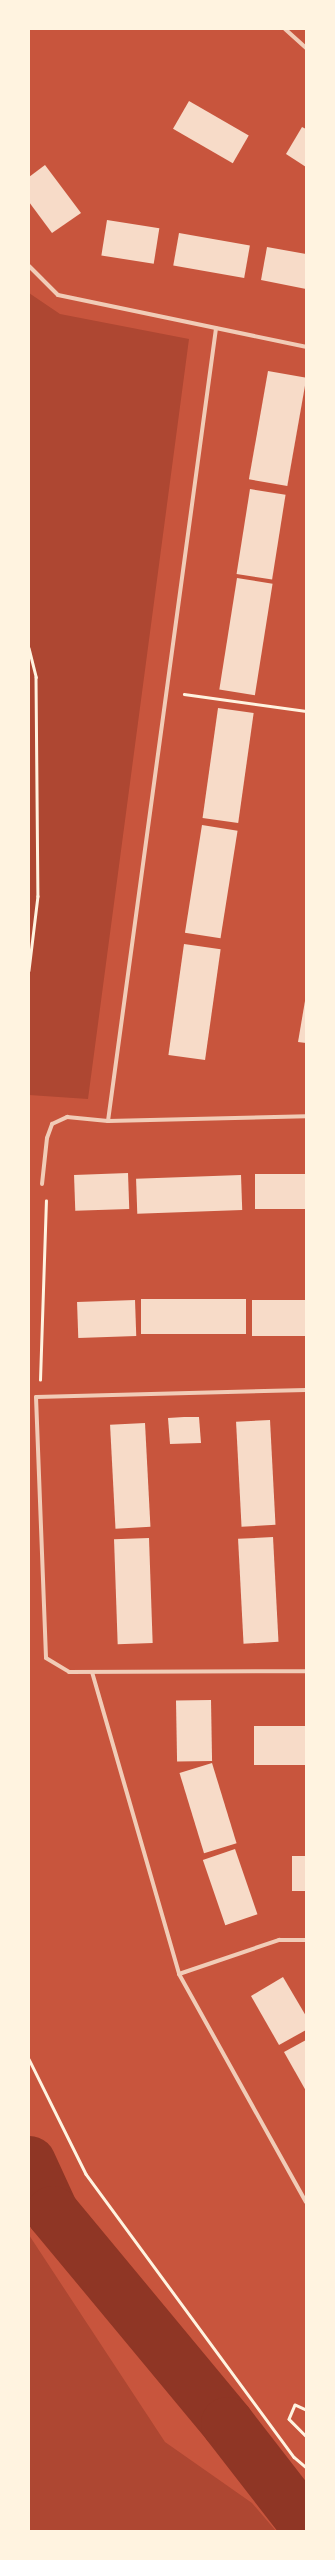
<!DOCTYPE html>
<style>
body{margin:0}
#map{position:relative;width:335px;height:2560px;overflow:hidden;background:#c8553d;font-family:Lato,sans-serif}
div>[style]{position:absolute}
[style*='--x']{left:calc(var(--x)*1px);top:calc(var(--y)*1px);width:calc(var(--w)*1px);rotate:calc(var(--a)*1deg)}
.green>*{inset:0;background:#ae4732}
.river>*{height:53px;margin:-26.5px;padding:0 26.5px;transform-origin:26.5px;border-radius:26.5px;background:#8f3625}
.building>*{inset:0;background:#f7dbc8;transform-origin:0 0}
.path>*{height:2.5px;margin:-1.25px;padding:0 1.25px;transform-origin:1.25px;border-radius:1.25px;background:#fff3e0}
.minor>*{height:4px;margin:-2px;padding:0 2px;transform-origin:2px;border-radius:2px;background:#f1ccb7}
span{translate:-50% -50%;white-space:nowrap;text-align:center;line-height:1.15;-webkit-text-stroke:4px #fff3e0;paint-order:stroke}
.frame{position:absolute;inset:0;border:30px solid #fff3e0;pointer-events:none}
</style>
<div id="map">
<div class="green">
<i style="clip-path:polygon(29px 293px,60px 314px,189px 339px,88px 1099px,29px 1095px)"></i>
<i style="clip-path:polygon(29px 2235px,165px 2442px,252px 2503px,276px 2531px,29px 2531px)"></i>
</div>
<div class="river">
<i style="--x:29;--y:2162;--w:55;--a:65.3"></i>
<i style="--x:52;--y:2212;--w:274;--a:50.3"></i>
<i style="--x:227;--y:2423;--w:129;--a:52.2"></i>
</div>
<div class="building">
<i style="left:189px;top:101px;width:69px;height:32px;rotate:30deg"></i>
<i style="clip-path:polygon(302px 127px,306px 129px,306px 167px,286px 154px)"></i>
<i style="clip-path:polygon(45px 165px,81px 213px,52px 233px,29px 202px,29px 177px)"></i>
<i style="left:107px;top:220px;width:53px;height:36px;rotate:9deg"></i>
<i style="left:179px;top:233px;width:72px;height:33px;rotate:10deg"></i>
<i style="clip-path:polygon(267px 247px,306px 254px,306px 289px,261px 280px)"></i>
<i style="left:268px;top:371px;width:39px;height:110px;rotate:10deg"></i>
<i style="left:250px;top:489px;width:36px;height:86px;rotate:9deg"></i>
<i style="left:237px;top:578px;width:36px;height:113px;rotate:9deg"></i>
<i style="left:218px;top:708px;width:36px;height:111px;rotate:8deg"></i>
<i style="left:202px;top:825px;width:36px;height:109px;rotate:9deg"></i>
<i style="left:184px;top:944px;width:37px;height:112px;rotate:8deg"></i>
<i style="clip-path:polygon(306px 995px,306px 1043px,298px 1042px)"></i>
<i style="left:128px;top:1173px;width:36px;height:54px;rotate:88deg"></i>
<i style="left:255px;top:1174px;width:51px;height:35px"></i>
<i style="left:241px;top:1175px;width:35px;height:105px;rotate:88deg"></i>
<i style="left:246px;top:1299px;width:35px;height:105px;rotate:90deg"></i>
<i style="left:135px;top:1300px;width:36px;height:58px;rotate:88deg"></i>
<i style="left:252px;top:1300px;width:54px;height:36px"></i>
<i style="clip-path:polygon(184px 1417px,199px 1417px,201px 1443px,170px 1444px,168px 1418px)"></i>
<i style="left:270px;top:1420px;width:105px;height:34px;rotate:87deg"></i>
<i style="left:145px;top:1423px;width:104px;height:35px;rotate:87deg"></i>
<i style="left:273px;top:1537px;width:105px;height:35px;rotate:87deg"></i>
<i style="left:149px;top:1538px;width:105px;height:35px;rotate:88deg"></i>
<i style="left:211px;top:1700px;width:61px;height:35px;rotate:89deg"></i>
<i style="left:254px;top:1726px;width:52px;height:39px"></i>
<i style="left:212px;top:1763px;width:84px;height:34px;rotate:73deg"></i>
<i style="left:235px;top:1849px;width:69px;height:34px;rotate:71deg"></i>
<i style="left:292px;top:1856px;width:14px;height:35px"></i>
<i style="clip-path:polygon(283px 1977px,306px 2016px,306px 2030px,279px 2045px,251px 1996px)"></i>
<i style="clip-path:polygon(306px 2040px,306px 2091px,284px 2052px)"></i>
</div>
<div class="path">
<i style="--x:29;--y:648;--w:30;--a:76"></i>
<i style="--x:36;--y:677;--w:219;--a:89.5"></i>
<i style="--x:38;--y:896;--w:75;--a:96.9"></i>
<i style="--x:184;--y:694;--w:123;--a:7.9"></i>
<i style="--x:40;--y:1380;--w:179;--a:-88.1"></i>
<i style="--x:29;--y:2059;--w:128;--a:63.6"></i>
<i style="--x:86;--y:2174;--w:351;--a:53.7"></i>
<i style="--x:294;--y:2457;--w:16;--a:40"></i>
<i style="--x:306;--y:2410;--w:12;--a:-156"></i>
<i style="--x:295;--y:2405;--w:15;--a:113"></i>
<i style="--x:289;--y:2419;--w:24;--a:45"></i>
</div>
<div class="minor">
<i style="--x:285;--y:29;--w:28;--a:42"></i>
<i style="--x:29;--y:266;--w:41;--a:45"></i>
<i style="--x:58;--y:295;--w:253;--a:11.8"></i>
<i style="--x:108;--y:1121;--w:800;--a:-82.24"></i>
<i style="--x:42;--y:1184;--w:46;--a:-83.8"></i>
<i style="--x:47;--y:1138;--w:15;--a:-70"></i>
<i style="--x:52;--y:1124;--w:17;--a:-25"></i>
<i style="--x:67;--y:1117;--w:41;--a:5.6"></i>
<i style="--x:108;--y:1121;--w:198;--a:-1.4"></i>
<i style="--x:306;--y:1390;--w:270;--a:178.5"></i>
<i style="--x:36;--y:1397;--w:261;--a:87.8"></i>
<i style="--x:46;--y:1658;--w:27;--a:31"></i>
<i style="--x:69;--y:1672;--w:237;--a:-0.2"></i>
<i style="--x:92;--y:1672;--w:314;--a:73.9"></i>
<i style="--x:179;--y:1974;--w:106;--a:-18.8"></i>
<i style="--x:279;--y:1940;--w:27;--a:0"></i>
<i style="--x:179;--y:1974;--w:261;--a:60.9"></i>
</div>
<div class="frame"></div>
</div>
